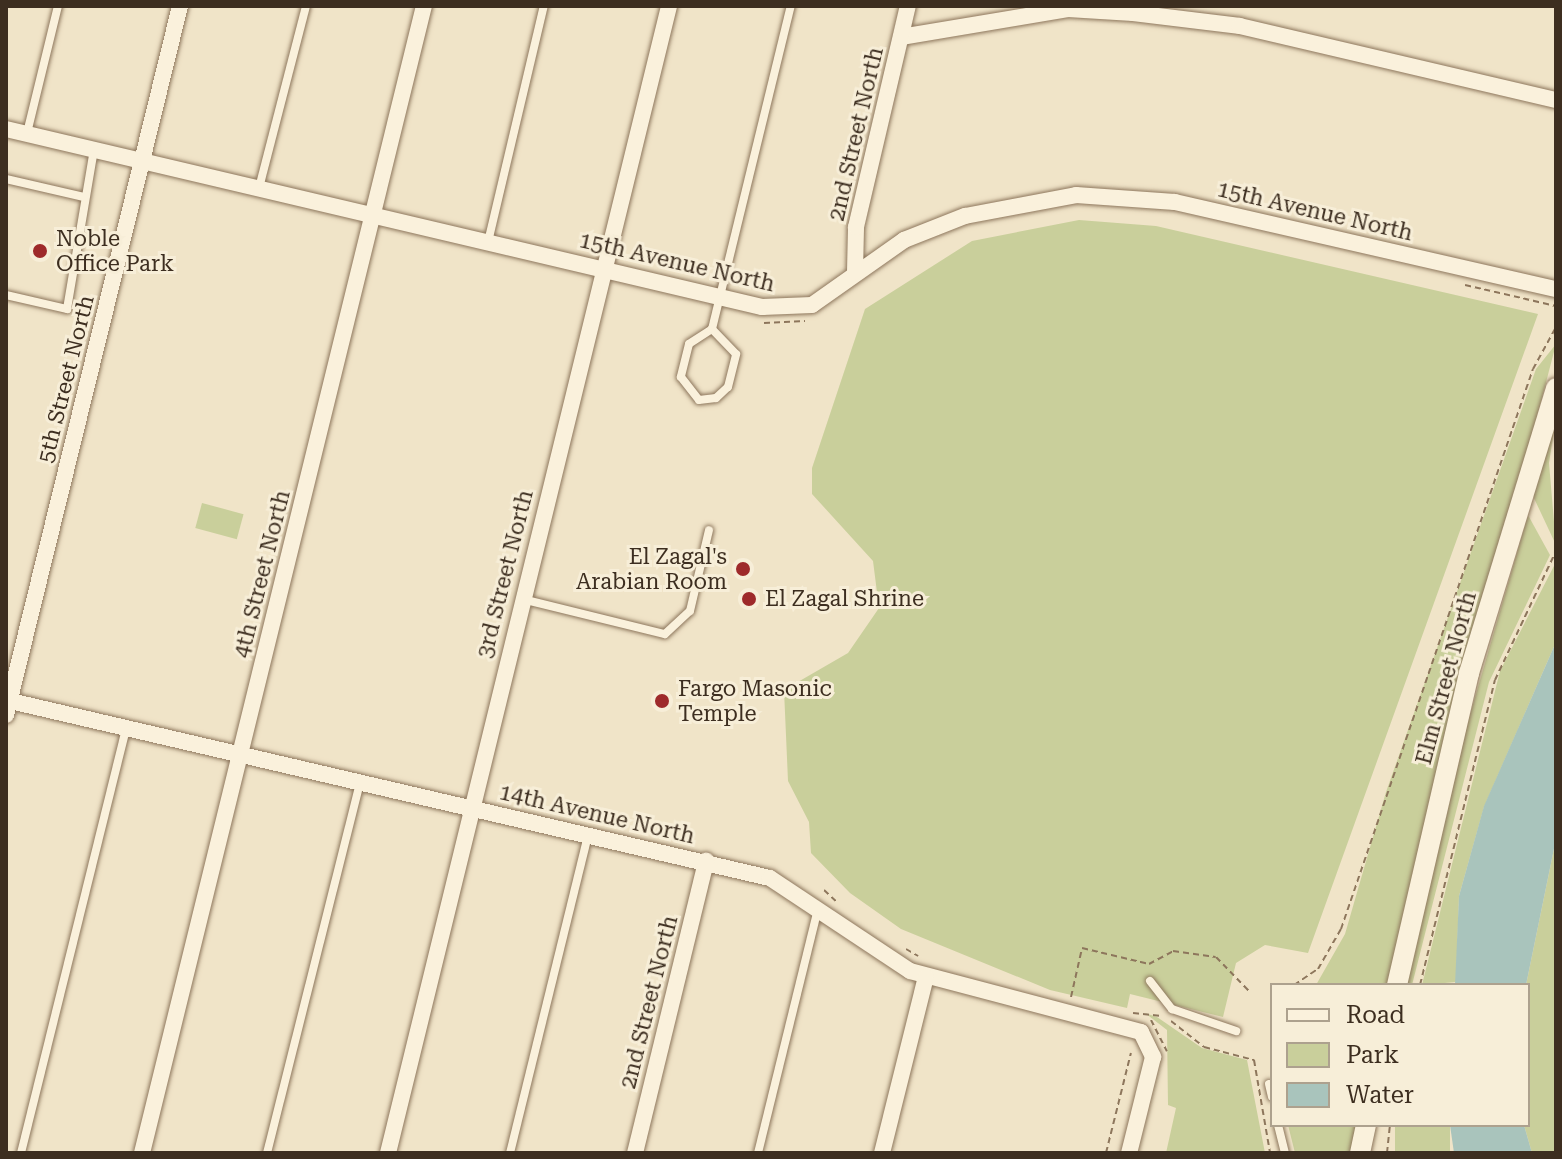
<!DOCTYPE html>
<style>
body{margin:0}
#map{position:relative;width:1562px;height:1159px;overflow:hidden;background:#f0e4c8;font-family:"Roboto Serif",serif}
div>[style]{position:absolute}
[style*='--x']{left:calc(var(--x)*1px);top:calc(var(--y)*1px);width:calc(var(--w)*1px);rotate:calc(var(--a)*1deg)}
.green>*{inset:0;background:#c9cf9b;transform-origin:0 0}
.water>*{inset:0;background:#a9c4bc}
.path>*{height:2px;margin-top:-1px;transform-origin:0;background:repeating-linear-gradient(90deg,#8d765c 0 6px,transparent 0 10px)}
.roads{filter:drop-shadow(0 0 2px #8d765c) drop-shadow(0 0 2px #8d765c)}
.service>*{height:8px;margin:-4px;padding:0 4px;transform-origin:4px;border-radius:4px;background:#faf1dc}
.minor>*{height:16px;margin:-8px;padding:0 8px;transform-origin:8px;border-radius:8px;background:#faf1dc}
.tertiary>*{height:20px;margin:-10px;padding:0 10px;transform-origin:10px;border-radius:10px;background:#faf1dc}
.dots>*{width:22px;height:22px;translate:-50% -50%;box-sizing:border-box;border:4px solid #f7eed8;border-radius:50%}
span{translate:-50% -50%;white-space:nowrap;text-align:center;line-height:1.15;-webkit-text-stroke:6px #f7eed8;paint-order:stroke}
.street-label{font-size:22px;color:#3d2e20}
.poi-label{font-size:22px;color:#3d2e20}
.left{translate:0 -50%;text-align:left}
.right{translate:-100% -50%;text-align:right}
.frame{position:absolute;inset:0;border:8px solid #3d2e20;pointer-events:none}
.legend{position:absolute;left:1270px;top:983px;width:260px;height:144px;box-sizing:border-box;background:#f7eed8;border:2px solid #ada18e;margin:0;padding:10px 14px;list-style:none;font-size:24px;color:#3d2e20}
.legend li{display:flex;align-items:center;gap:16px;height:40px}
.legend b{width:40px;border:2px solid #ada18e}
</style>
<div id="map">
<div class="green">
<i style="clip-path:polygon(1079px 220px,1156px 226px,1538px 314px,1308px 953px,1265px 945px,1236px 963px,1223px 1017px,1130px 994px,1127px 1008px,1050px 990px,901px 929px,850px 893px,811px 853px,809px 822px,788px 781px,784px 690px,848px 653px,879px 608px,873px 561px,812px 494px,812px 468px,865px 309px,972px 241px)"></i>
<i style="clip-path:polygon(1556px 344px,1389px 985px,1316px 985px,1345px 934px,1386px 792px,1536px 369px)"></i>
<i style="clip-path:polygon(1556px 417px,1549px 463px,1556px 545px,1533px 496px)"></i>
<i style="left:202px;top:503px;width:43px;height:26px;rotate:15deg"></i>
<i style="clip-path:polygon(1528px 515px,1550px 555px,1489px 682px,1412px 985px,1405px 985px,1467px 725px)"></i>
<i style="clip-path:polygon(1556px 562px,1556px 642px,1484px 807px,1459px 896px,1456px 982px,1422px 985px,1500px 671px)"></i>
<i style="clip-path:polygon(1556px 839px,1556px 1153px,1532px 1153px,1524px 1125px,1526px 985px)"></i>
<i style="clip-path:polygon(1145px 1013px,1157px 1017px,1202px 1048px,1247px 1060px,1265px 1153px,1166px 1153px,1176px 1108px,1168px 1105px,1167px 1030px)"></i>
<i style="clip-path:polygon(1288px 1125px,1357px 1125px,1351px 1153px,1295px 1153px)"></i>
<i style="left:1395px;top:1125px;width:55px;height:28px"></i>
</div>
<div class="water">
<i style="clip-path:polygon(1556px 642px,1556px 839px,1526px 985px,1455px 985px,1459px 896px,1484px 806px)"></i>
<i style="clip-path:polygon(1450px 1125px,1524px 1125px,1532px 1153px,1454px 1153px)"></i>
</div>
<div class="path">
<i style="--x:1465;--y:285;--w:93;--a:13"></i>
<i style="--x:764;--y:323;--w:41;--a:-2.8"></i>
<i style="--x:1556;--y:450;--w:42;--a:90"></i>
<i style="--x:824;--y:890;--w:19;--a:43"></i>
<i style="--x:906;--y:949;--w:14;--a:30"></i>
<i style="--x:1294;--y:985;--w:29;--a:-34"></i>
<i style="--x:1318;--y:969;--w:46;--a:-60.1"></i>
<i style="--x:1341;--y:929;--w:592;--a:-71.08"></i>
<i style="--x:1533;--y:369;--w:48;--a:-61.3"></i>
<i style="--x:1420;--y:985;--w:314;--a:-76.2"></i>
<i style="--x:1495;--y:680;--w:143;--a:-64.7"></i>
<i style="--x:1071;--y:997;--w:50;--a:-77.3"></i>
<i style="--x:1082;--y:948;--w:69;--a:13.4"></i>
<i style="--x:1149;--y:964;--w:27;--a:-28"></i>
<i style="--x:1173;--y:951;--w:43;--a:7.9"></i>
<i style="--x:1216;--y:957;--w:47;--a:45.9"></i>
<i style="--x:1133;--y:1013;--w:29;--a:6"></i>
<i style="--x:1151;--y:1020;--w:35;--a:63"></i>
<i style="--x:1171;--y:1021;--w:42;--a:38.2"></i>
<i style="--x:1204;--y:1047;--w:52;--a:14.6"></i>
<i style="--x:1254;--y:1060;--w:94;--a:80.2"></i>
<i style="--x:1106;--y:1153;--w:103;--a:-76"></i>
<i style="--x:1387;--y:1153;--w:28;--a:-84"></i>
</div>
<div class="roads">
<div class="service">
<i style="--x:27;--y:133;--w:131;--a:-76.3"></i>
<i style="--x:6;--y:179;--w:80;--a:13"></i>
<i style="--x:259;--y:188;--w:188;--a:-75.5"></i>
<i style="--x:488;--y:242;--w:243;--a:-76.7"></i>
<i style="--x:6;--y:295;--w:63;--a:12.9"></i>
<i style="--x:67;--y:309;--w:161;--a:-80.4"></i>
<i style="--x:712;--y:329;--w:27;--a:147"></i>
<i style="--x:689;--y:344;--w:34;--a:104"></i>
<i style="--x:681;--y:377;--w:29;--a:52"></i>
<i style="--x:699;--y:400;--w:17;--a:-7"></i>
<i style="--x:716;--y:398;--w:16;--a:-43"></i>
<i style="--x:728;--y:387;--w:34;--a:-76"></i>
<i style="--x:736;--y:354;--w:35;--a:-134"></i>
<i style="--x:712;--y:329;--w:333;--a:-76.3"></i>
<i style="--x:522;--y:599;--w:147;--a:13.8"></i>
<i style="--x:665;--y:634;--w:34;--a:-43"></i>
<i style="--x:690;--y:611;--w:83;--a:-76.8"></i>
<i style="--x:1150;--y:981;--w:36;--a:52"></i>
<i style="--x:1172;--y:1009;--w:68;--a:19"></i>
<i style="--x:1269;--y:1084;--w:13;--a:77"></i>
<i style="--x:1278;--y:1125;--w:29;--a:76"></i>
<i style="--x:21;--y:1153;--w:438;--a:-76.1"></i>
<i style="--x:267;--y:1153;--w:382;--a:-75.9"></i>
<i style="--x:510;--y:1153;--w:327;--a:-76.2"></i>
<i style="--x:758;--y:1153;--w:251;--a:-76.2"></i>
</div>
<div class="minor">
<i style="--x:901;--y:37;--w:169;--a:-9.5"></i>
<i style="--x:1068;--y:9;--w:65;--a:3.5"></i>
<i style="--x:1133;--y:13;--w:108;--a:6.9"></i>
<i style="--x:1240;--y:26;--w:325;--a:13.2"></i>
<i style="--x:6;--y:129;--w:777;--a:13.25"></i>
<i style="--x:762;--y:307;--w:50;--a:-2.3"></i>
<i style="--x:812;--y:305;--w:113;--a:-35.2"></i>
<i style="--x:904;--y:240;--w:66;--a:-21.5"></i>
<i style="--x:965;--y:216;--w:113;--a:-10.7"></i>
<i style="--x:1076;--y:195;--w:99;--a:4"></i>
<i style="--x:1175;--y:202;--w:391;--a:12.9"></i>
<i style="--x:855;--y:272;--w:45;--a:-88.7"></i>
<i style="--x:856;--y:227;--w:227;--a:-76.8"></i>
<i style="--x:6;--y:700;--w:784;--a:13.12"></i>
<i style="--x:770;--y:878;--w:168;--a:33.6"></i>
<i style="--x:910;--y:971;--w:239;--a:14.8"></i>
<i style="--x:1141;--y:1032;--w:28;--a:64"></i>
<i style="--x:1153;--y:1057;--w:99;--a:104"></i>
<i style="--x:6;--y:715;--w:730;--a:-76.21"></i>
<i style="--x:142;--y:1153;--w:1181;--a:-76.19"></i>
<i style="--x:388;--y:1153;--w:1181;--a:-76.23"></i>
<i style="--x:635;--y:1153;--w:301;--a:-76.3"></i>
<i style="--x:882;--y:1153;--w:181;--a:-76"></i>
</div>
<div class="tertiary">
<i style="--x:1397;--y:985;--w:320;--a:-77"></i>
<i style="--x:1469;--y:673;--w:298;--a:-73"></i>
<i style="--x:1360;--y:1153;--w:29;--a:-78"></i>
</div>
</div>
<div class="dots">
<i style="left:40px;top:251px;background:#9e2a2b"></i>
<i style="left:743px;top:569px;background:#9e2a2b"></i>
<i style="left:749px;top:599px;background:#9e2a2b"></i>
<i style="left:662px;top:701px;background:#9e2a2b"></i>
</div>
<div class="street-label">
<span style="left:856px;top:134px;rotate:-77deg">2nd Street North</span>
<span style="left:1315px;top:211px;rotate:13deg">15th Avenue North</span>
<span style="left:677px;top:262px;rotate:13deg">15th Avenue North</span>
<span style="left:66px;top:379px;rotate:-76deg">5th Street North</span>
<span style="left:262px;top:574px;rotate:-76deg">4th Street North</span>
<span style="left:505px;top:574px;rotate:-76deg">3rd Street North</span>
<span style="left:1446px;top:678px;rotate:-75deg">Elm Street North</span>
<span style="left:597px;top:814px;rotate:13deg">14th Avenue North</span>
<span style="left:649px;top:1002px;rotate:-76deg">2nd Street North</span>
</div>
<div class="poi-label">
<span class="left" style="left:56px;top:251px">Noble<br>Office Park</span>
<span class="right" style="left:727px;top:569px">El Zagal's<br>Arabian Room</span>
<span class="left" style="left:765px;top:599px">El Zagal Shrine</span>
<span class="left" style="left:678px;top:701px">Fargo Masonic<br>Temple</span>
</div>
<div class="frame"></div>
<ul class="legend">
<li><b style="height:10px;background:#faf1dc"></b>Road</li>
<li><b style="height:22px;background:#c9cf9b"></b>Park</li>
<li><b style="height:22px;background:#a9c4bc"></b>Water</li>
</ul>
</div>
